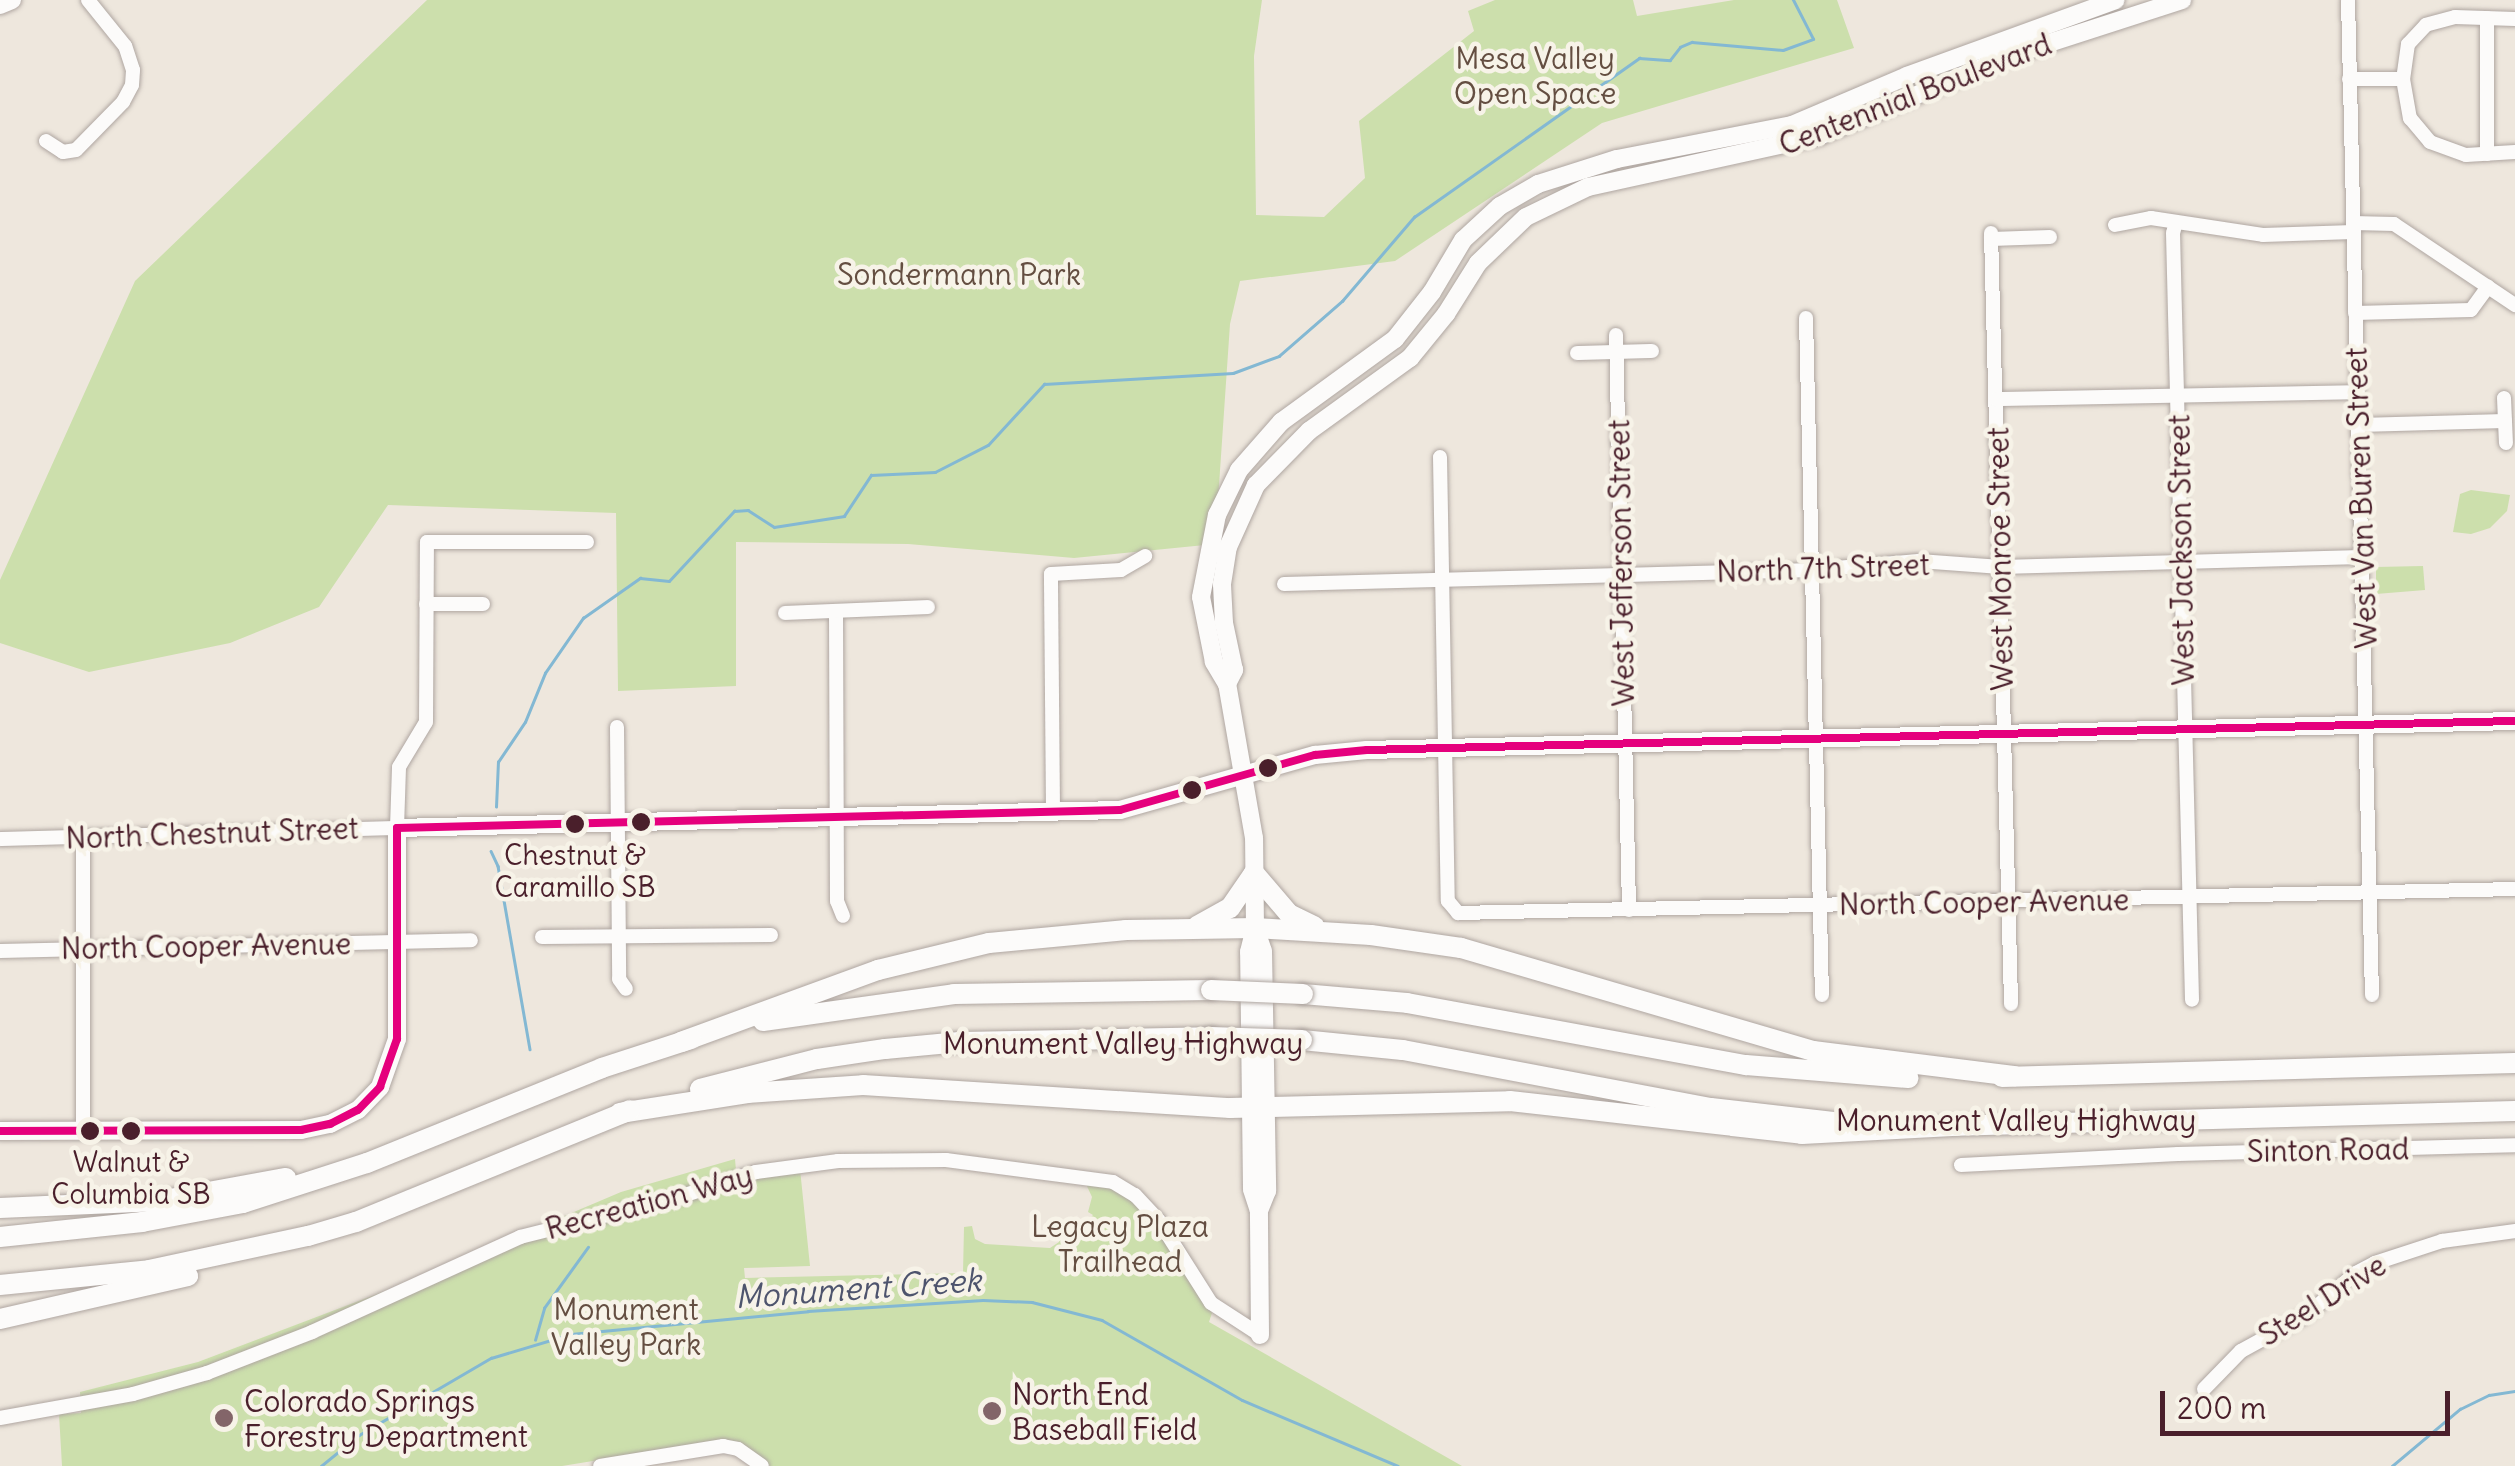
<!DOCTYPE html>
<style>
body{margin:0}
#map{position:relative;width:2515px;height:1466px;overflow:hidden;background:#eee7dd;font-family:Delius,sans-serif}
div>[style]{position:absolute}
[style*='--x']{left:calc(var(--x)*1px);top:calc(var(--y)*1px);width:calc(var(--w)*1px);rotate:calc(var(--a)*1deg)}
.green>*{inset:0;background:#ccdfac}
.stream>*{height:2.5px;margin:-1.25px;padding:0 1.25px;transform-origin:1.25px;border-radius:1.25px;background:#83b8d3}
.roads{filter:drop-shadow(0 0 2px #afa6a1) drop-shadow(0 0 2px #afa6a1)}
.minor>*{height:14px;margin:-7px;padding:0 7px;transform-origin:7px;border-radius:7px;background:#fcfbfa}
.major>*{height:18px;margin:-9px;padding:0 9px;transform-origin:9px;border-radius:9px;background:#fcfbfa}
.highway>*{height:20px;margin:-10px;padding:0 10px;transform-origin:10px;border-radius:10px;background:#fcfbfa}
.bridges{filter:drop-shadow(0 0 2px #afa6a1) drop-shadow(0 0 2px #afa6a1)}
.highway-bridge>*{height:20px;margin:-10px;padding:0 10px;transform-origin:10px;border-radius:10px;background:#fcfbfa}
.bus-1>*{height:8px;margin:-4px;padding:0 4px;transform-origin:4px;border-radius:4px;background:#e5007d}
.dots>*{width:28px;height:28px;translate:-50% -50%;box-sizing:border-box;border:5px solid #f7f3e8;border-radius:50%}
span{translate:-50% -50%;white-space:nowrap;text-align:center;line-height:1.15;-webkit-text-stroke:9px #f7f3e8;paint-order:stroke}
.bus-label{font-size:28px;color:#4a1f2b}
.park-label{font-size:30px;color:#644e41}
.street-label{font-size:30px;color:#4a1f2b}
.poi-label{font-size:30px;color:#4a1f2b}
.left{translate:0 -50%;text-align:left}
.water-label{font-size:32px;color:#4e546d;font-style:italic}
.scale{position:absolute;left:2160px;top:1391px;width:290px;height:45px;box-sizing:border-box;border:5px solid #4a1f2b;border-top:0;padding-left:12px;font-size:30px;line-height:35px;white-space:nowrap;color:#4a1f2b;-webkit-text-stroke:8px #f7f3e8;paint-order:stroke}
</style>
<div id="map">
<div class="green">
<i style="clip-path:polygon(427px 0,1262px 0,1254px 56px,1256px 215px,1324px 217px,1365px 178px,1359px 121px,1474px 31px,1468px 11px,1495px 0,1633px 0,1637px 16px,1734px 0,1837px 0,1854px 48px,1602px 123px,1395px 261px,1240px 281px,1230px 324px,1215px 544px,1074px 558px,908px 544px,736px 542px,736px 686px,618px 691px,616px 513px,388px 505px,319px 607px,230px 643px,89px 672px,0 643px,0 580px,135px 281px)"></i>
<i style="clip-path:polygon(2471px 490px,2510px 495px,2507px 511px,2490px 528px,2471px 534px,2453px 532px,2460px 494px)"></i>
<i style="clip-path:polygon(2423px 566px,2425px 590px,2376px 594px,2376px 567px)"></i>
<i style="clip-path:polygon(735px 1159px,737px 1182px,800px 1169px,810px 1266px,744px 1268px,745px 1278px,963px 1273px,964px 1227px,972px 1226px,975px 1239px,985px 1244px,1050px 1248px,1059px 1242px,1061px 1232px,1080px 1230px,1093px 1215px,1088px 1212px,1092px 1197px,1085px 1182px,1114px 1189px,1139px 1207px,1160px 1232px,1212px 1313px,1209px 1322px,1462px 1466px,770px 1466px,744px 1445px,716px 1441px,562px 1466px,62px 1466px,59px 1414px,81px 1413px,80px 1392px,198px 1362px,414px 1280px,621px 1192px)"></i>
</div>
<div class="stream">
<i style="--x:496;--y:807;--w:45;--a:-87.5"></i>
<i style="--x:498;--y:762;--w:48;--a:-56"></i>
<i style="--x:525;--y:722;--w:53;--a:-67.8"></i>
<i style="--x:545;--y:673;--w:67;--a:-55.4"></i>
<i style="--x:583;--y:618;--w:70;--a:-35.1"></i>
<i style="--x:640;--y:578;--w:29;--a:6"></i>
<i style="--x:669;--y:581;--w:96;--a:-47.1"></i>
<i style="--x:734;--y:511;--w:14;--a:-4"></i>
<i style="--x:748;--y:510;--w:31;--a:33"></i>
<i style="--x:774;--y:527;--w:71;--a:-8.9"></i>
<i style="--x:844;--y:516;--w:49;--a:-56.6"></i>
<i style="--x:871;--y:475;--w:64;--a:-2.7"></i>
<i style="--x:935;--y:472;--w:59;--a:-27"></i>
<i style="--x:988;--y:445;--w:83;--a:-47.4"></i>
<i style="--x:1044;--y:384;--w:189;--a:-3.3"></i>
<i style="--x:1233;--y:373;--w:49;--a:-20.3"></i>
<i style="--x:1279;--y:356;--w:84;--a:-41.1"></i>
<i style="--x:1342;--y:301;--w:111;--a:-49.4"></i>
<i style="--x:1414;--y:217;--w:276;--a:-35.2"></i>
<i style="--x:1639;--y:58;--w:31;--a:4"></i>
<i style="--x:1670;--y:60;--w:16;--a:-52"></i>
<i style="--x:1680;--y:47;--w:13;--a:-23"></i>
<i style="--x:1692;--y:42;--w:91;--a:5"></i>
<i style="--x:1783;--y:50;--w:32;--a:-20"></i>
<i style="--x:1813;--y:39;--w:44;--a:-117.1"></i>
<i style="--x:491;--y:851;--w:17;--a:65"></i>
<i style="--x:498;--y:866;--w:186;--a:80.1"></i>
<i style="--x:535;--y:1340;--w:33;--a:-74"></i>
<i style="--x:544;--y:1308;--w:75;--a:-54.2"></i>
<i style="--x:321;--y:1466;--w:49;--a:-39.2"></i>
<i style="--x:359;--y:1435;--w:153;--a:-30.3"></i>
<i style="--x:491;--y:1358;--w:84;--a:-16.7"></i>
<i style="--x:571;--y:1334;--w:238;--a:-5.5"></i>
<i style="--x:808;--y:1311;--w:175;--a:-3.6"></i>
<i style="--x:983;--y:1300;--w:49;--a:2.3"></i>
<i style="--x:1032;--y:1302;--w:72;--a:14.4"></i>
<i style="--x:1102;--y:1320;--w:161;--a:29.7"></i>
<i style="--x:1242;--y:1400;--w:169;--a:22.9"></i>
<i style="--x:2392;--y:1466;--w:89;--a:-40"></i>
<i style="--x:2460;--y:1409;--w:32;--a:-26"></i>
<i style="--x:2489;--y:1395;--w:26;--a:-9"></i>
</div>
<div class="roads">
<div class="minor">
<i style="--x:2348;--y:0;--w:995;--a:88.62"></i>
<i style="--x:2487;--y:18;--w:136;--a:90"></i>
<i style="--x:2515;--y:19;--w:60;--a:-178.1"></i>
<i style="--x:2455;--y:17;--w:30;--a:165"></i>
<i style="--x:2426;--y:25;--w:26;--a:133"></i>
<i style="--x:2408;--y:44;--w:35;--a:98"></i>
<i style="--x:2403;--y:79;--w:40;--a:80"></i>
<i style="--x:2410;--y:118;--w:31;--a:50"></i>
<i style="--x:2430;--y:142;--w:38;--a:20"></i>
<i style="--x:2466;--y:155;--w:49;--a:-3.5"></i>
<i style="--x:2349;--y:79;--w:54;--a:0"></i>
<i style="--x:46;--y:141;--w:20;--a:33"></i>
<i style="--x:63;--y:152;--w:13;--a:-9"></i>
<i style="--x:76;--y:150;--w:67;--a:-45.6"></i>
<i style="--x:123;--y:102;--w:19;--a:-62"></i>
<i style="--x:132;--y:85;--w:15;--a:-86"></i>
<i style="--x:133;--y:70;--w:25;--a:-108"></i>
<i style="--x:125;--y:46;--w:59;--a:-128.8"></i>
<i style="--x:2176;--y:222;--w:11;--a:105"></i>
<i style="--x:2173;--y:233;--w:767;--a:88.58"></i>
<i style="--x:2353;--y:223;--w:41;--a:1.4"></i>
<i style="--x:2394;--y:224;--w:146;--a:33.8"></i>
<i style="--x:2115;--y:225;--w:37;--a:-11"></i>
<i style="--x:2151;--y:218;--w:113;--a:8.6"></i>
<i style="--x:2263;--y:235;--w:90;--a:-1.9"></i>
<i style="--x:1991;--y:233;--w:771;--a:88.51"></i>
<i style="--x:1991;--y:239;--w:59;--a:-1.9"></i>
<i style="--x:2355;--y:313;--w:116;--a:-1.5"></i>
<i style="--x:2471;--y:310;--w:29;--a:-54"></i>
<i style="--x:1806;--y:318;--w:677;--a:88.65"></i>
<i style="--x:1616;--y:335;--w:575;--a:88.7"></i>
<i style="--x:1577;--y:353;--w:75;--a:-1.5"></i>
<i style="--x:2504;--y:398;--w:45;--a:87.5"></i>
<i style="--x:1996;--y:399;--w:362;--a:-1.1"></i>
<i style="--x:2359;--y:425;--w:146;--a:-1.6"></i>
<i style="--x:1440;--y:457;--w:444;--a:89"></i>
<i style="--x:1448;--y:901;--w:16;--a:50"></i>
<i style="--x:1458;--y:913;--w:1057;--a:-1.3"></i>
<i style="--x:1284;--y:584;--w:528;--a:-1.52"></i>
<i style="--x:1812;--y:570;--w:107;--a:-4.8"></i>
<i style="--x:1919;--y:561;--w:82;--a:4.2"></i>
<i style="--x:2001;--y:567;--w:361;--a:-1.6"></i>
<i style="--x:426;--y:604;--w:57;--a:0"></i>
<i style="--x:836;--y:611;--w:290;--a:89.8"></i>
<i style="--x:837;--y:901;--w:16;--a:68"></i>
<i style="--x:785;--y:613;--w:143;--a:-2.4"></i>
<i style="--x:617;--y:727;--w:252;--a:89.5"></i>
<i style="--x:619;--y:979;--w:12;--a:55"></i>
<i style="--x:1053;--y:811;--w:237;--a:-90.5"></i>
<i style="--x:1051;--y:574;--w:70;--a:-3.3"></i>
<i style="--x:1121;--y:570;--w:28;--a:-30"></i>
<i style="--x:83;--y:837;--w:293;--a:90"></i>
<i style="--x:0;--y:839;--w:397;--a:-1.6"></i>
<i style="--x:397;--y:828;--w:61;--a:-88.1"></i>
<i style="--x:399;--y:767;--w:52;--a:-59"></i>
<i style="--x:426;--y:722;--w:180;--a:-89.7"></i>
<i style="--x:427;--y:542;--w:160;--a:0"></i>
<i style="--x:542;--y:937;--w:229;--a:-0.5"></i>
<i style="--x:0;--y:951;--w:471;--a:-1.3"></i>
<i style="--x:1961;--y:1165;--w:217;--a:-2.9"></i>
<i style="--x:2178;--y:1154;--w:337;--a:-1.5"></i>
<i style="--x:2204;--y:1389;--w:53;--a:-45.8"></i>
<i style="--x:2241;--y:1351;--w:73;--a:-28.7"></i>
<i style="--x:2305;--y:1316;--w:67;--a:-40.1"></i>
<i style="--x:2356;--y:1273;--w:21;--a:-28"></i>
<i style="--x:2375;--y:1263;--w:71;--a:-18.2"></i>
<i style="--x:2442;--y:1241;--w:74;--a:-7.8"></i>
<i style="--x:0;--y:1418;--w:135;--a:-10.2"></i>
<i style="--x:133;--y:1394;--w:77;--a:-15.8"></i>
<i style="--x:207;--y:1373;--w:113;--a:-21.3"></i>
<i style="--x:312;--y:1332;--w:229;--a:-24.5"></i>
<i style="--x:520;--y:1237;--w:164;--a:-14.1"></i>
<i style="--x:679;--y:1197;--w:81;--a:-18"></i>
<i style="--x:756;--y:1172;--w:83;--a:-7.6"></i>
<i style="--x:838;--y:1161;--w:108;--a:-0.5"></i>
<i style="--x:946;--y:1160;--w:168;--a:7.5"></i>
<i style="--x:1113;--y:1182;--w:26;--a:31"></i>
<i style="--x:1135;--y:1195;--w:35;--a:47"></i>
<i style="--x:1159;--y:1221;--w:97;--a:57.6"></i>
<i style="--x:1211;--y:1303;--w:59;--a:33.1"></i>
<i style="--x:600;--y:1466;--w:125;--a:-9.2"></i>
<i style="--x:723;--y:1446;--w:15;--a:11"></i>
<i style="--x:738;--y:1449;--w:29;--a:35"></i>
</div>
<div class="major">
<i style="--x:0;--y:5;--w:13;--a:-23"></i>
<i style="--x:1227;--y:684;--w:16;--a:-63"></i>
<i style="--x:1234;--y:670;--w:48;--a:-102"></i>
<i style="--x:1224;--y:623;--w:39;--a:-93"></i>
<i style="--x:1222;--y:584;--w:37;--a:-81"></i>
<i style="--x:1228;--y:547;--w:68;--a:-65.7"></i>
<i style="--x:1256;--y:485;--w:76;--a:-45.5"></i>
<i style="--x:1309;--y:431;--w:125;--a:-35.9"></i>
<i style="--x:1410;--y:358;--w:57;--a:-50.7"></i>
<i style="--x:1446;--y:314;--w:60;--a:-57.9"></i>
<i style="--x:1478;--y:263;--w:66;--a:-43.8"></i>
<i style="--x:1526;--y:217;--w:69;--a:-25.8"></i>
<i style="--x:1588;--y:187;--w:237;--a:-12.4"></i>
<i style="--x:1819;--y:136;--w:206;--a:-22.8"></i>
<i style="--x:2009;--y:56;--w:182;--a:-17.9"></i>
<i style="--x:1255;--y:928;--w:24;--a:71"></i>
<i style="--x:1263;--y:951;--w:240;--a:89"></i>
<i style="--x:1267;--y:1191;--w:22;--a:112"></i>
<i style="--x:0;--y:1131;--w:301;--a:-0.2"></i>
<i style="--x:301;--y:1130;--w:30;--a:-12"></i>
<i style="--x:330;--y:1124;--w:31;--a:-27"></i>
<i style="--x:358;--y:1110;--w:32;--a:-46"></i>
<i style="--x:380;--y:1087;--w:51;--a:-70.5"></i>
<i style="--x:397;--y:1039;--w:211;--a:-90"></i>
<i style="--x:397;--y:828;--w:723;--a:-1.43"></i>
<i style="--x:1120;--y:810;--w:203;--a:-15.8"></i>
<i style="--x:1315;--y:755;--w:52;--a:-5.5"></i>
<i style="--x:1367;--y:750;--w:1148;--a:-1.45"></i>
<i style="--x:1260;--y:1335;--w:124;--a:-90.5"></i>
<i style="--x:1259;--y:1211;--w:23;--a:-108"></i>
<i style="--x:1252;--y:1189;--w:237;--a:-90.7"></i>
<i style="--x:1249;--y:952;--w:25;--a:-76"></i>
<i style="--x:1255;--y:928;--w:90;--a:-90.6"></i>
<i style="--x:1254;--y:838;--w:156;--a:-99.9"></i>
<i style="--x:1227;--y:684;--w:26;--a:-121"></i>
<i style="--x:1214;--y:662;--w:66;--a:-101.3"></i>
<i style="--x:1201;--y:597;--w:84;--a:-79"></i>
<i style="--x:1217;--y:515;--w:50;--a:-63.9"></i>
<i style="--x:1239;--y:470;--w:64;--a:-48.8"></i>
<i style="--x:1281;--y:422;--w:141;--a:-36.1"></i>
<i style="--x:1395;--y:339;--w:60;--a:-51.8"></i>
<i style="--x:1432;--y:292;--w:61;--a:-59.2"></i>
<i style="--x:1463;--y:240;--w:50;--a:-42.6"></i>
<i style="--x:1500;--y:206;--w:44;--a:-30.1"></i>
<i style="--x:1538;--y:184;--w:83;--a:-17.6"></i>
<i style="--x:1617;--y:159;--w:178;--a:-11"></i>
<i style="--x:1792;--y:125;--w:125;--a:-23.1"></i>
<i style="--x:1907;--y:76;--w:222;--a:-20"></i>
</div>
<div class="highway">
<i style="--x:1197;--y:926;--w:38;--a:-29"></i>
<i style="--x:1230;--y:908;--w:42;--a:-55.6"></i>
<i style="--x:1254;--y:873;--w:54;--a:49.5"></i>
<i style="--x:1289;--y:914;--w:28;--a:26"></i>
<i style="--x:1303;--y:994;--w:104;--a:4.9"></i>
<i style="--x:1407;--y:1003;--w:345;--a:10.4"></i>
<i style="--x:1746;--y:1065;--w:163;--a:4.6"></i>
<i style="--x:763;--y:1021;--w:193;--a:-8"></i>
<i style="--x:954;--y:994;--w:257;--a:-0.9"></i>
<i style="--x:1302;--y:1040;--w:101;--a:5.7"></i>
<i style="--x:1403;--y:1050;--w:313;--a:10.7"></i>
<i style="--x:1711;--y:1108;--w:123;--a:6.5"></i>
<i style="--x:681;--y:1042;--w:210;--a:-20.1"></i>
<i style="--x:878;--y:970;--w:114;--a:-13.7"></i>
<i style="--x:989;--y:943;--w:138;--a:-5.4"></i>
<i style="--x:1126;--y:930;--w:129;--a:-0.9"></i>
<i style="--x:1255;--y:928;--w:116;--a:3.5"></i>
<i style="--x:1371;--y:935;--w:91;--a:8.2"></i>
<i style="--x:1461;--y:948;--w:367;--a:16.3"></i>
<i style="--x:1813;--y:1051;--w:204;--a:7.1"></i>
<i style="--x:2002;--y:1077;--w:513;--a:-1.56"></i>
<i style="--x:700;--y:1089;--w:121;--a:-14.4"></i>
<i style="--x:817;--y:1059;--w:69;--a:-8.4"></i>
<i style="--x:885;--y:1049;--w:75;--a:-5.3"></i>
<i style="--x:960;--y:1042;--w:251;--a:-1.1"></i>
<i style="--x:620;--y:1113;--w:129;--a:-8.9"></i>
<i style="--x:747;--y:1093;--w:116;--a:-3.9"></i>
<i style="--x:863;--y:1085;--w:368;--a:3.6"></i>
<i style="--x:1230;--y:1108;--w:280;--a:-1.4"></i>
<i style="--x:1510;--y:1101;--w:294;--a:6.4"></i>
<i style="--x:1802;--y:1134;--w:155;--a:-3"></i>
<i style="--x:1947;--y:1126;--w:568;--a:-1.51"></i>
<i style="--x:0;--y:1208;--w:159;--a:-2.5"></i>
<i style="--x:159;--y:1201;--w:129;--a:-10.3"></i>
<i style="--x:0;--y:1237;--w:143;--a:-6"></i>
<i style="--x:142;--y:1222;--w:103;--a:-10.7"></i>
<i style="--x:243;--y:1203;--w:130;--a:-17.9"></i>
<i style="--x:367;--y:1163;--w:253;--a:-22"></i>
<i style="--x:602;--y:1068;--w:94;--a:-18"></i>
<i style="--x:0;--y:1285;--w:150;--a:-5.7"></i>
<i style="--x:149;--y:1270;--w:163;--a:-12.1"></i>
<i style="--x:308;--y:1236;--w:50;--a:-16.3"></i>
<i style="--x:356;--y:1222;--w:296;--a:-22.2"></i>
<i style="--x:0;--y:1319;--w:193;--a:-12.9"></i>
</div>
</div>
<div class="bridges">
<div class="highway-bridge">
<i style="--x:1211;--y:990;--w:92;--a:2.5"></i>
<i style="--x:1211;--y:1037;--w:91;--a:1.9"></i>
</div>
</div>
<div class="bus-1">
<i style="--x:0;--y:1131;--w:301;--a:-0.2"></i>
<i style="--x:301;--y:1130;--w:30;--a:-12"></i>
<i style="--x:330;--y:1124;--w:31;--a:-27"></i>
<i style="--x:358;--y:1110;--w:32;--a:-46"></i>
<i style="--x:380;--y:1087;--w:51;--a:-70.5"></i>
<i style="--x:397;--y:1039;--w:211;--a:-90"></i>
<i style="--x:397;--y:828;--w:723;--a:-1.43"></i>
<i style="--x:1120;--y:810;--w:203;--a:-15.8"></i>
<i style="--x:1315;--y:755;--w:52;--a:-5.5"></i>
<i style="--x:1367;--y:750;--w:1148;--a:-1.45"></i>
</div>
<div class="dots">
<i style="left:1268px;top:768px;background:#4a1f2b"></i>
<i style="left:1192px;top:790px;background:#4a1f2b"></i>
<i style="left:641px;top:822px;background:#4a1f2b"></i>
<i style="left:575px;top:824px;background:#4a1f2b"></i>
<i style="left:90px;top:1131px;background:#4a1f2b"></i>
<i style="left:131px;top:1131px;background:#4a1f2b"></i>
<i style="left:992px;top:1411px;background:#836569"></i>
<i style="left:224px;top:1418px;background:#836569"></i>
</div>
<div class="bus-label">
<span style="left:575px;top:871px">Chestnut &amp;<br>Caramillo SB</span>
<span style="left:131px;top:1178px">Walnut &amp;<br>Columbia SB</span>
</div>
<div class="park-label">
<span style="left:1535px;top:75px">Mesa Valley<br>Open Space</span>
<span style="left:959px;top:274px">Sondermann Park</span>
<span style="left:1120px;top:1243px">Legacy Plaza<br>Trailhead</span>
<span style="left:626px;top:1326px">Monument<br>Valley Park</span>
</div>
<div class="street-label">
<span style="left:1915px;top:94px;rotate:-21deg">Centennial Boulevard</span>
<span style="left:2361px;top:498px;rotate:-92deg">West Van Buren Street</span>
<span style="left:2181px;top:550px;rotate:-91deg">West Jackson Street</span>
<span style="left:2000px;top:559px;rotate:-91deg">West Monroe Street</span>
<span style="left:1621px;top:563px;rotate:-91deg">West Jefferson Street</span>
<span style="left:1823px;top:568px;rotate:-2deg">North 7th Street</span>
<span style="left:212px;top:833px;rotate:-2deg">North Chestnut Street</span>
<span style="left:1984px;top:902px;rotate:-1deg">North Cooper Avenue</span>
<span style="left:206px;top:946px;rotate:-1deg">North Cooper Avenue</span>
<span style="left:1123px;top:1043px">Monument Valley Highway</span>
<span style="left:2016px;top:1120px">Monument Valley Highway</span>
<span style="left:2328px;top:1150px;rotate:-1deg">Sinton Road</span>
<span style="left:649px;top:1202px;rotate:-15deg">Recreation Way</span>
<span style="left:2322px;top:1300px;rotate:-32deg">Steel Drive</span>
</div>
<div class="poi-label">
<span class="left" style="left:1012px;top:1411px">North End<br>Baseball Field</span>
<span class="left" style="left:244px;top:1418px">Colorado Springs<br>Forestry Department</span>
</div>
<div class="water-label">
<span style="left:858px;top:1289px;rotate:-4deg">Monument Creek</span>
</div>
<div class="scale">200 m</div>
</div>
